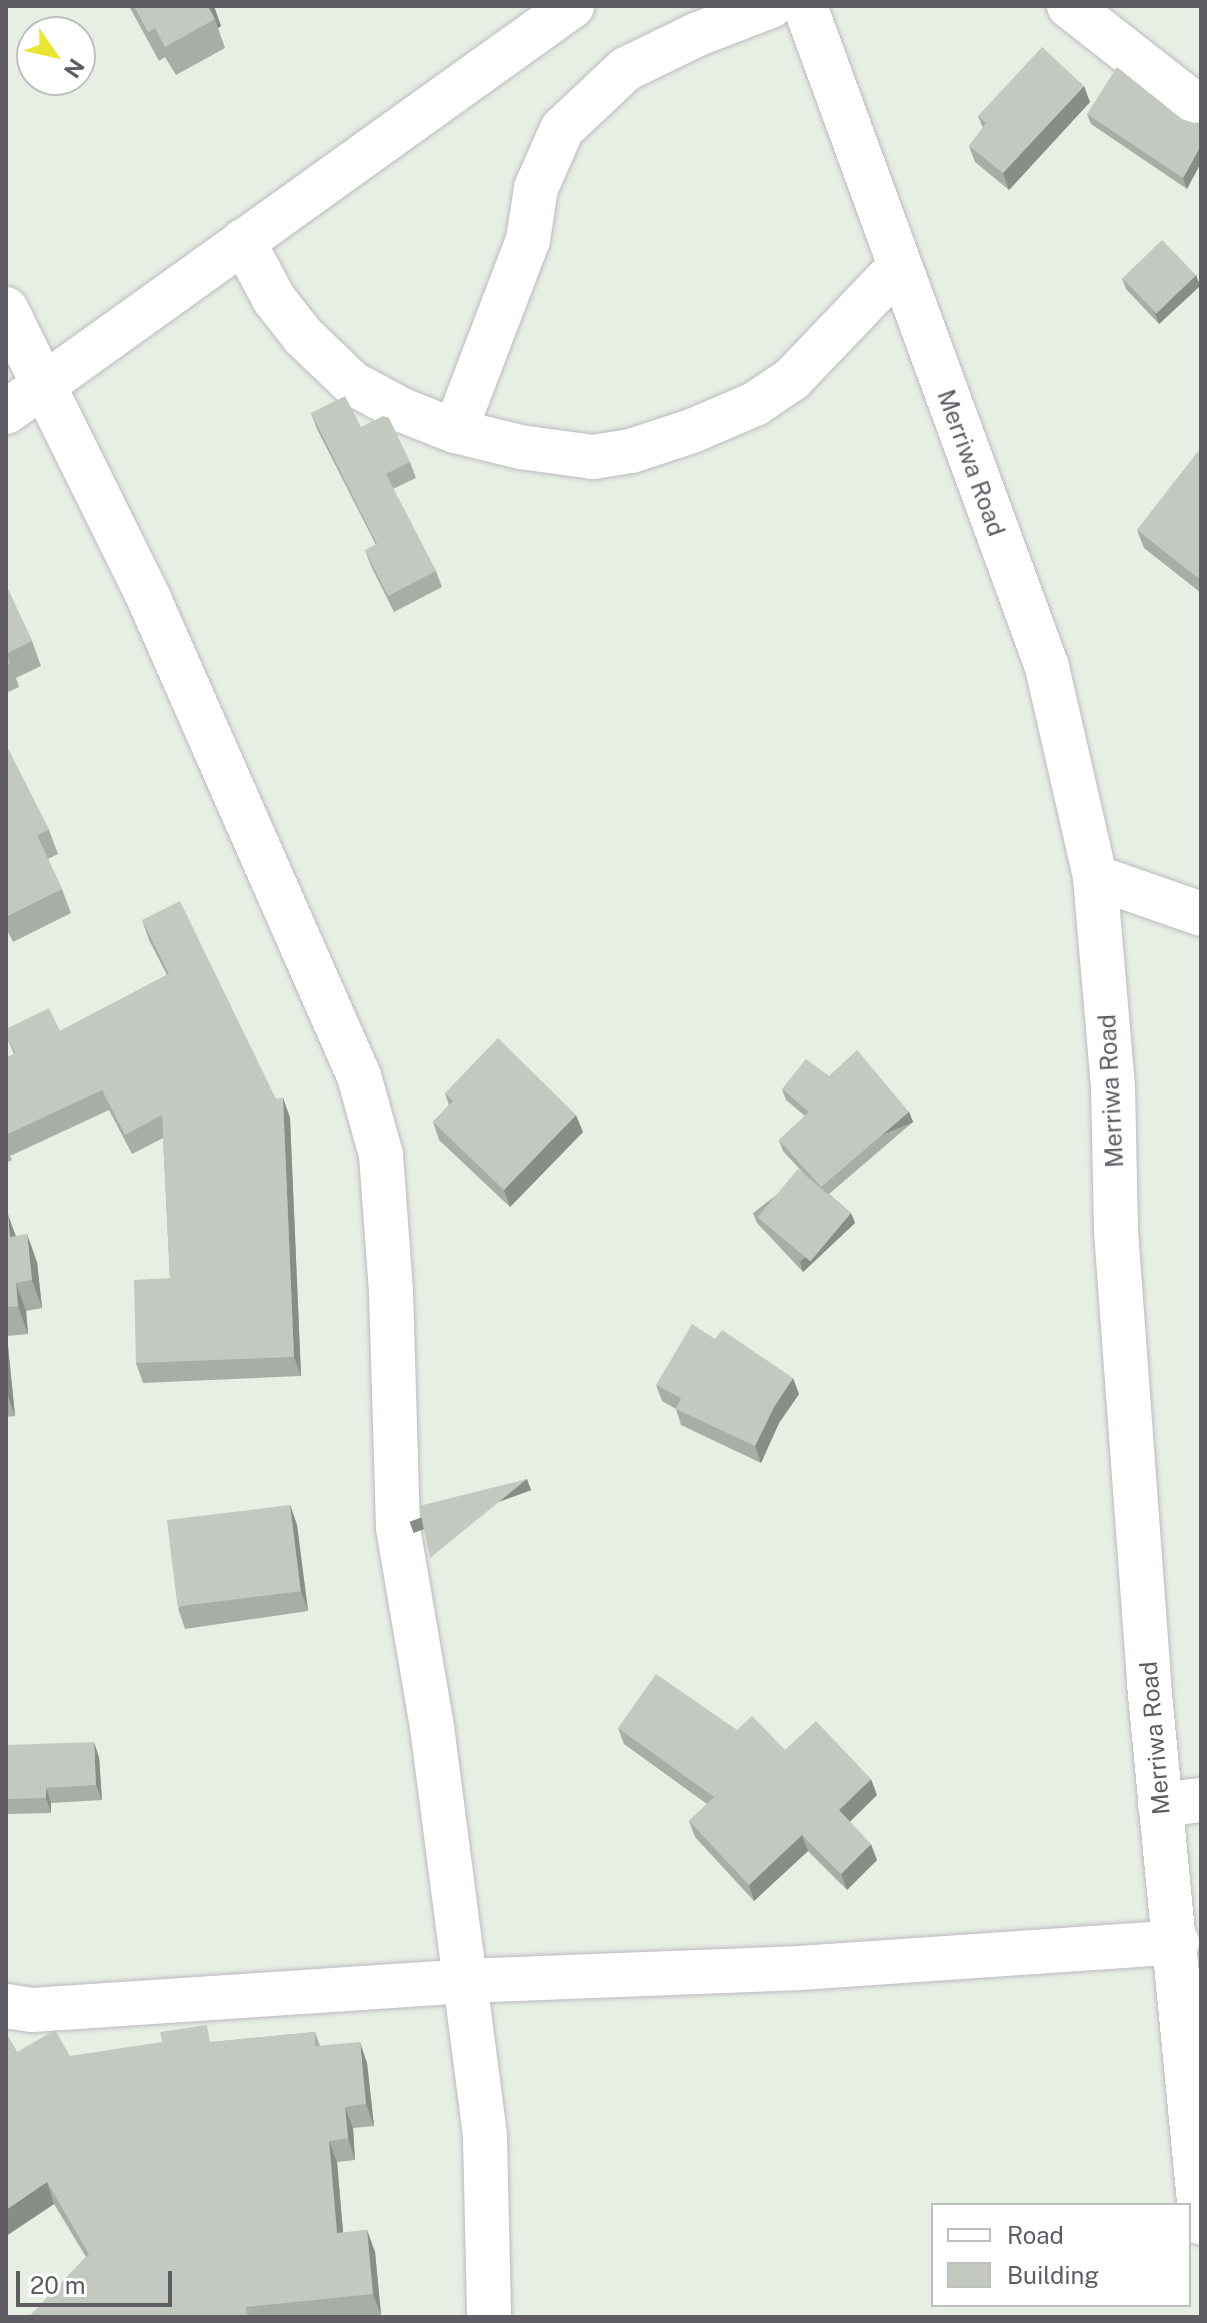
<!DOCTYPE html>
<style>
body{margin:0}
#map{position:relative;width:1207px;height:2323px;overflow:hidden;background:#e7eee4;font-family:"Public Sans",sans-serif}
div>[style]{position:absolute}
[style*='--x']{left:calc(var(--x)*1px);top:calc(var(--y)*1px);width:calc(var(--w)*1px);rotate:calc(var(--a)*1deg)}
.roads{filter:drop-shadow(0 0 2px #bdb9c0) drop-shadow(0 0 2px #bdb9c0)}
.minor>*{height:44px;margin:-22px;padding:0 22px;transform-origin:22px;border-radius:22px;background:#fff}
.tertiary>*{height:44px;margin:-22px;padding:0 22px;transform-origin:22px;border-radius:22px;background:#fff}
.wall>*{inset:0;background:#a8ada5}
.shaded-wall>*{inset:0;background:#888d86;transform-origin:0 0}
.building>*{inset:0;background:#c3c9c0;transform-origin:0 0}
span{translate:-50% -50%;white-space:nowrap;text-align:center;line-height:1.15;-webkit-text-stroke:6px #fff;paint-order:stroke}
.street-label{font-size:24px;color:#605c64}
.frame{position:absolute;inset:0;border:8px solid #605c64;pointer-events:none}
.legend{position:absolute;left:931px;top:2203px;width:260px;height:104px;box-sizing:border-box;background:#fff;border:2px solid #bfbec1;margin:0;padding:10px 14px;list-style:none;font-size:24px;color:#605c64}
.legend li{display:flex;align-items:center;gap:16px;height:40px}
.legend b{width:40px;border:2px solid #bfbec1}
.north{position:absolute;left:16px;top:16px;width:80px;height:80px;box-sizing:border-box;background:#fff;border:2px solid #bfbec1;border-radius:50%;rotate:124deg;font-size:22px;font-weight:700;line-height:32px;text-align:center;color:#605c64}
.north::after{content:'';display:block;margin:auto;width:28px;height:36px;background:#e8e630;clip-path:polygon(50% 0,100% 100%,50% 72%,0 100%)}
.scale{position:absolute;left:16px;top:2271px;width:156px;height:36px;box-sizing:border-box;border:4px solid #605c64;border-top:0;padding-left:10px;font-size:24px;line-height:28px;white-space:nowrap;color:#605c64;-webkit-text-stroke:6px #fff;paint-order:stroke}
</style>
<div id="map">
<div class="roads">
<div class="minor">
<i style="--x:1069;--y:6;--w:167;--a:38"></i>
<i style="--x:243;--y:241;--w:66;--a:61.9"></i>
<i style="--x:274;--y:299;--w:47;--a:51.9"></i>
<i style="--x:303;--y:336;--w:68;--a:43.8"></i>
<i style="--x:352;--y:383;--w:57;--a:28.4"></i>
<i style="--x:402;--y:410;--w:57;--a:21.6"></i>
<i style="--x:455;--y:431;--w:67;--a:13.8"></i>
<i style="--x:520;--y:447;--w:74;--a:7.8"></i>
<i style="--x:593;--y:457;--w:38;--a:-9"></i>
<i style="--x:631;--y:451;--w:64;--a:-18.2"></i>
<i style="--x:692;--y:431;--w:69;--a:-23.2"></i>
<i style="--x:755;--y:404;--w:45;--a:-34"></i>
<i style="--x:792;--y:379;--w:153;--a:-46.3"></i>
<i style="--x:6;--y:309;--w:326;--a:63.7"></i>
<i style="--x:150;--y:601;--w:519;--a:66.25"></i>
<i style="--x:359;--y:1076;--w:82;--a:74.4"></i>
<i style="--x:381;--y:1155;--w:136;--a:85.8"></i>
<i style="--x:391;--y:1291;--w:237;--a:88.3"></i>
<i style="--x:398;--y:1528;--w:202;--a:80.3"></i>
<i style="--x:432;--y:1727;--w:413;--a:82.6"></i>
<i style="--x:485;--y:2137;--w:180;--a:88.7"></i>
<i style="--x:6;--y:412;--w:697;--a:-35.65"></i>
<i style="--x:455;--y:431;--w:204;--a:-69.1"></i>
<i style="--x:528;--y:240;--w:53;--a:-81.3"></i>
<i style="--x:536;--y:188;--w:64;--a:-66.2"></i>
<i style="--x:562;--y:129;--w:88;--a:-43.2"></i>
<i style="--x:626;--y:69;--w:80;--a:-25.9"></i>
<i style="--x:698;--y:34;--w:78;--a:-21"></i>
<i style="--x:1095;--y:877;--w:112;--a:19.2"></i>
<i style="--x:1160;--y:1805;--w:41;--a:-7"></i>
<i style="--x:6;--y:2006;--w:26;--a:9"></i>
<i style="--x:32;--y:2010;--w:435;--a:-3.8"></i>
<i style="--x:466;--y:1981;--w:334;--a:-2.2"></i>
<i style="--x:800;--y:1968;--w:378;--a:-3.9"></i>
</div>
<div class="tertiary">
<i style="--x:805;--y:6;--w:704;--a:69.89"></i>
<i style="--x:1047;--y:667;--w:215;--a:77.1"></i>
<i style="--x:1095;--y:877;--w:211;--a:85.1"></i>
<i style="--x:1113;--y:1087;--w:144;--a:88.8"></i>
<i style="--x:1116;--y:1231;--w:454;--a:85.8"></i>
<i style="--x:1149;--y:1684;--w:541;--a:84.48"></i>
</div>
</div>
<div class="wall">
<i style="clip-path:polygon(129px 6px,214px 6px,221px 26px,218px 28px,225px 48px,176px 75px,165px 57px,159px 61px)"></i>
<i style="clip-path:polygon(1090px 102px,1009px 190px,975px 162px,969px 146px,983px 128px,978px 116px)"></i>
<i style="clip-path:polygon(1087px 114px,1182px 119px,1187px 189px,1091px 124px)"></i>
<i style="clip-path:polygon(1196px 275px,1200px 286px,1159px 324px,1126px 289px,1122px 278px)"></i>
<i style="clip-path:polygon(311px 413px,361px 427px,410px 462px,416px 478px,393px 489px,436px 571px,442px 587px,394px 612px,371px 566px,365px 550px,376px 545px,317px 429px)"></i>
<i style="clip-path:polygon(1201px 448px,1201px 593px,1144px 548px,1137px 530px)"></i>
<i style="clip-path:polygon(6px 585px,32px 641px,41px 666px,16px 678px,19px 687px,6px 693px)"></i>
<i style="clip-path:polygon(6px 745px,49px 830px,58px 854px,48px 859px,62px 889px,71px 913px,13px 942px,6px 928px)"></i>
<i style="clip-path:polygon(142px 920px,276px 1099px,283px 1098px,290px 1118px,301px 1376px,143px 1383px,136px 1363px,170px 1278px,163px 1138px,132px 1154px,109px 1110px,10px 1156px,12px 1160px,6px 1163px,6px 1058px,14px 1054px,6px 1035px,60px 1031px,167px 975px,149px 940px)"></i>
<i style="clip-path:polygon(829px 1076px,909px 1112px,913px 1122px,829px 1194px,851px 1213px,855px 1223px,803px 1272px,757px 1223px,753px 1213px,804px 1174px,783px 1151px,779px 1140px,805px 1116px,786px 1100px,782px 1089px)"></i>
<i style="clip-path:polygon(445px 1093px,583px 1132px,510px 1207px,439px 1140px,433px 1122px,449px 1105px)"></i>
<i style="clip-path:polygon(6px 1214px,16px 1236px,37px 1262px,42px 1308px,26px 1311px,28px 1334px,7px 1336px,15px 1416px,6px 1417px)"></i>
<i style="clip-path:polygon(656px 1385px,799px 1394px,779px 1423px,761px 1463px,681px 1425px,676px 1409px,662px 1401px)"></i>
<i style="clip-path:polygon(290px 1505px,297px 1525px,308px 1611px,185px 1629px,178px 1608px)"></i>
<i style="clip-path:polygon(618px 1728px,737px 1730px,877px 1795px,850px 1822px,877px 1860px,847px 1890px,808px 1851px,754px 1901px,695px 1837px,689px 1821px,707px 1804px,624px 1744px)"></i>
<i style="clip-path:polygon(6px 1745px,99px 1757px,102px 1800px,51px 1803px,51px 1813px,6px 1814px)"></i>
<i style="clip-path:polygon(315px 2032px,320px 2046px,367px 2063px,374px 2126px,353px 2128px,355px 2160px,337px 2162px,343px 2233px,367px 2230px,375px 2252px,381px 2315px,360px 2317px,29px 2317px,86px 2257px,54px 2204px,6px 2236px,6px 2033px,17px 2052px,70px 2056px)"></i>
</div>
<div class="shaded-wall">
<i style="clip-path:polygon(207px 6px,214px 6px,221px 26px,218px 28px,215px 19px)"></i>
<i style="clip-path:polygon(1084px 86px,1090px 102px,1009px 190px,1003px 173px)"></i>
<i style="clip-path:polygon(1201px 145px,1201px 163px,1187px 189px,1183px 178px)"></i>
<i style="clip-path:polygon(1196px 275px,1200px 286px,1159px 324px,1155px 313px)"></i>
<i style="clip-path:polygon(283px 1098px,290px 1118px,301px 1376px,294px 1357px)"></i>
<i style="left:909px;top:1112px;width:11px;height:116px;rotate:68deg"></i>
<i style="clip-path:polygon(576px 1115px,583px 1132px,510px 1207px,504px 1190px)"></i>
<i style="clip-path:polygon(851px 1213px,855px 1223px,803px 1272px,800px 1262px)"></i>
<i style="clip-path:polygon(8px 1214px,18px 1243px,10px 1237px)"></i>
<i style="clip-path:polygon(27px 1234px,37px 1262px,42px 1308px,32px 1280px)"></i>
<i style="clip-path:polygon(16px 1283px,26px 1311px,28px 1334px,18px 1306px)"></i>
<i style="clip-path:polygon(6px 1334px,7px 1336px,15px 1416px,6px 1390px)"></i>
<i style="clip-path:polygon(793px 1378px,799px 1394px,779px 1423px,761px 1463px,755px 1446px,774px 1407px)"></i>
<i style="left:527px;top:1479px;width:12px;height:125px;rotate:70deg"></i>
<i style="clip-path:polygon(290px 1505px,297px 1525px,308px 1611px,301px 1591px)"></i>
<i style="clip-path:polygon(94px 1742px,99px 1757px,102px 1800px,96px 1785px)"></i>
<i style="clip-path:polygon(871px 1779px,877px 1795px,845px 1826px,839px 1810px)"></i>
<i style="clip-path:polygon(46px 1788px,51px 1803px,51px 1813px,46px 1798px)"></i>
<i style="clip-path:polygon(802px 1835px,808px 1851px,754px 1901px,749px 1885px)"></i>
<i style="clip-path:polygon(871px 1844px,877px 1860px,847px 1890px,841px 1874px)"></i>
<i style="clip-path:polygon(360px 2042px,367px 2063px,374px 2126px,366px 2104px)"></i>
<i style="clip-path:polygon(345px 2107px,353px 2128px,355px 2160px,348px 2138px)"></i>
<i style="clip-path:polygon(329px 2141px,337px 2162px,345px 2254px,337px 2233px)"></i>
<i style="clip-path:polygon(47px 2182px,54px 2204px,6px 2236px,6px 2210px)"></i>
<i style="clip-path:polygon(367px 2230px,375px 2252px,381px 2315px,373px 2294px)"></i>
</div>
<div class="building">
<i style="clip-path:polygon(134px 6px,208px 6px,215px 19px,165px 47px,155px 28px,148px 32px)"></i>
<i style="clip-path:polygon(1042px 47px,1084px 86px,1003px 173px,969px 146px,986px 123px,978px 116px)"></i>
<i style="clip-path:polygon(1117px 67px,1182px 119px,1194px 123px,1201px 122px,1201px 145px,1183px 178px,1087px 114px)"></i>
<i style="left:1162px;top:240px;width:49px;height:55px;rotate:46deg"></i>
<i style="clip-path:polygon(345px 396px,361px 427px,383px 416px,389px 418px,410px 462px,386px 474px,436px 571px,388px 596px,365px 550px,377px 544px,311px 413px)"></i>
<i style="clip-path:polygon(1201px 448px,1201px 574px,1198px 578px,1137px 530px)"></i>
<i style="clip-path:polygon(6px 585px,32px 641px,6px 654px)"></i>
<i style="clip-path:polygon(6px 654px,10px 663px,6px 665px)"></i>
<i style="clip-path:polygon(6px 745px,49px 830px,37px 835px,62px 889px,6px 917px)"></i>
<i style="clip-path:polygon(180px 901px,276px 1099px,283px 1098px,294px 1357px,136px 1363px,134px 1280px,170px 1278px,162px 1115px,125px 1135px,102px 1090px,6px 1135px,6px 1058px,15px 1053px,6px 1034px,6px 1029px,49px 1008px,60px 1031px,169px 974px,142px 920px)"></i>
<i style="clip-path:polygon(498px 1038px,576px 1115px,504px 1190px,433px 1122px,453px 1101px,445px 1093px)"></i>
<i style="clip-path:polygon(857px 1050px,909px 1112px,821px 1187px,779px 1140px,809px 1112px,782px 1089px,806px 1059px,829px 1076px)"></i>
<i style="left:798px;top:1169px;width:69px;height:63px;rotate:40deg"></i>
<i style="clip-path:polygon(6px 1214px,8px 1214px,10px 1237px,27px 1234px,32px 1280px,16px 1283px,18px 1306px,6px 1307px)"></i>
<i style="clip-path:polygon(692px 1324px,715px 1339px,722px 1330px,793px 1378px,774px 1407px,755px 1446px,676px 1409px,681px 1398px,656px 1385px)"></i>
<i style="clip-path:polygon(527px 1479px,430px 1558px,419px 1506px)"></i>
<i style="left:290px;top:1505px;width:87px;height:124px;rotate:83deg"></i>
<i style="clip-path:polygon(656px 1674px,737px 1730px,752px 1716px,785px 1750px,816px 1721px,871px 1779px,839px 1810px,871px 1844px,841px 1874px,802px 1835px,749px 1885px,689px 1821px,714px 1797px,618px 1728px)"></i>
<i style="clip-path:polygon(94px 1742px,96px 1785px,46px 1788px,46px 1798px,6px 1799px,6px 1745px)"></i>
<i style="clip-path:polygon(207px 2025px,210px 2042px,315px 2032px,315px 2046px,360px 2042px,366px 2104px,345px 2107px,348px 2138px,329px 2141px,337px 2233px,367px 2230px,373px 2294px,246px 2307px,247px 2317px,29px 2317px,89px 2254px,47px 2182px,6px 2210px,6px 2033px,17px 2052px,55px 2030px,70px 2056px,162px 2042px,160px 2032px)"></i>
</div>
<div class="street-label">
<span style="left:971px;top:463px;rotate:70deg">Merriwa Road</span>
<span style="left:1111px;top:1091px;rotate:-93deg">Merriwa Road</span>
<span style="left:1155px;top:1738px;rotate:-95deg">Merriwa Road</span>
</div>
<div class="frame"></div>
<ul class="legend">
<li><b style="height:10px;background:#fff"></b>Road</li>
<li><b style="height:22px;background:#c3c9c0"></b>Building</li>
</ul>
<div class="north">N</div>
<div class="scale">20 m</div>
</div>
